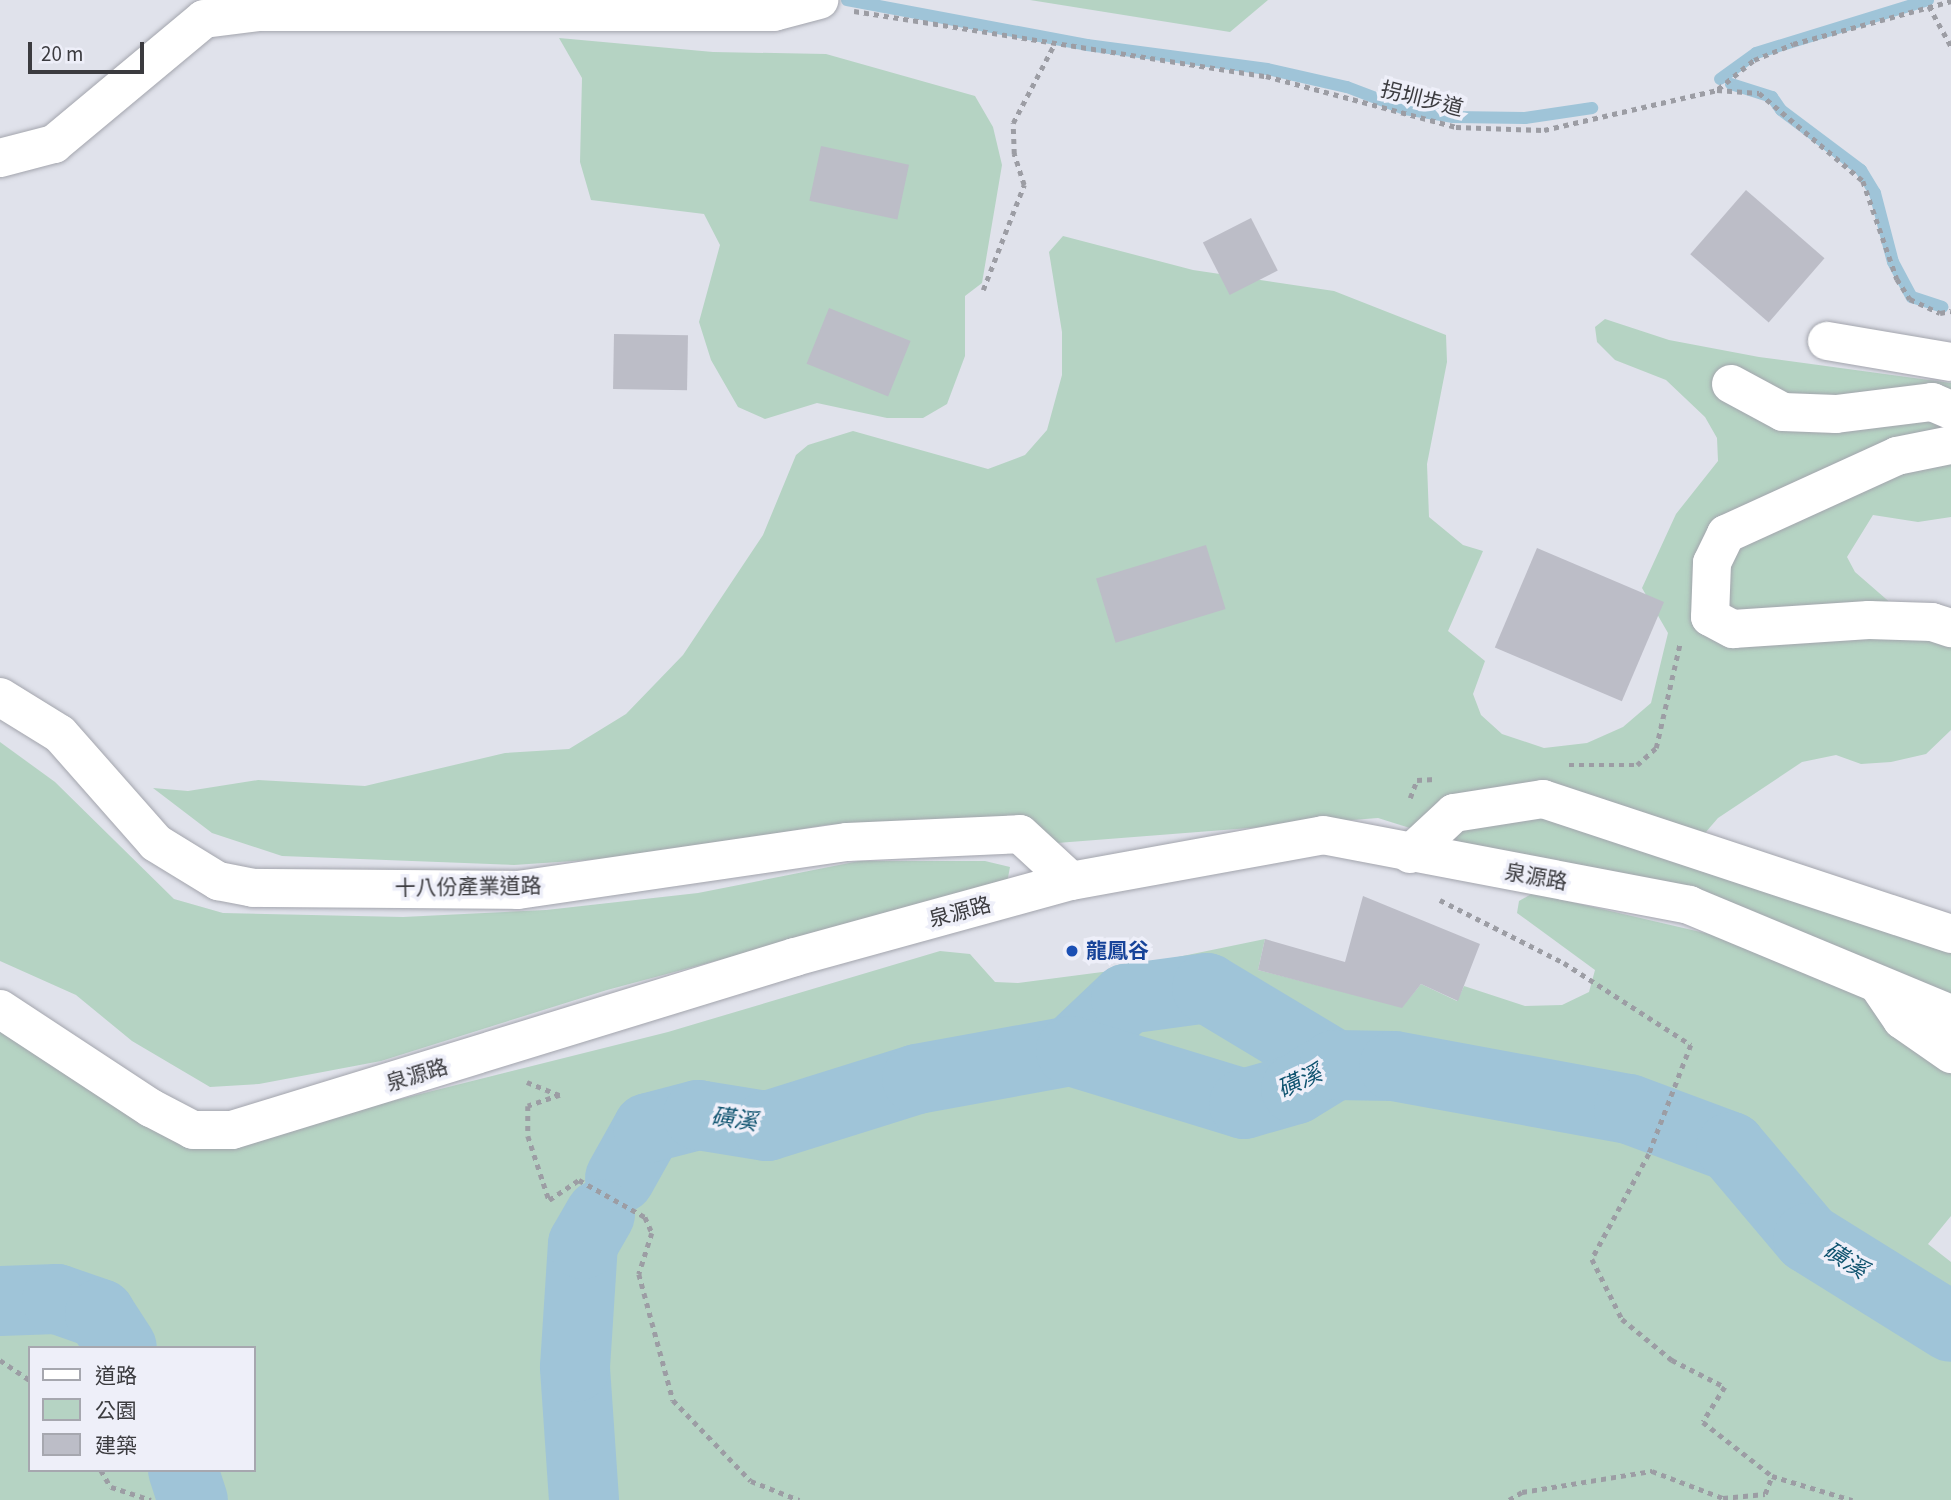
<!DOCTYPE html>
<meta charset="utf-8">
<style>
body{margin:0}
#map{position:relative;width:1951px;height:1500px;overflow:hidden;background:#e0e2eb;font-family:"Source Sans 3","Noto Sans TC",sans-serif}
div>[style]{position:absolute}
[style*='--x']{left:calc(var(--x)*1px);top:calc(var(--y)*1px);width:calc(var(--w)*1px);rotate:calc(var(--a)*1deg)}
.green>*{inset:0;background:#b5d3c3}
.stream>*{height:12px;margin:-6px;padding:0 6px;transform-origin:6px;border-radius:6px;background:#9fc4d8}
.river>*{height:70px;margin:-35px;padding:0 35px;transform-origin:35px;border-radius:35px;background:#9fc4d8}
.building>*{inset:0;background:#bcbdc7;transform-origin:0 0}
.path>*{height:4.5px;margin-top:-2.25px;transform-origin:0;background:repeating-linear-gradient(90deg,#9c9da4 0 5px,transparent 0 10px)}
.roads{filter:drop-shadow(0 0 2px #a3a5ad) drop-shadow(0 0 2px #a3a5ad)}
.minor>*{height:38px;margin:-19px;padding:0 19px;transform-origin:19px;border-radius:19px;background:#fff}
.dots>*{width:19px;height:19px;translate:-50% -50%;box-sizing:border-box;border:4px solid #eeeff9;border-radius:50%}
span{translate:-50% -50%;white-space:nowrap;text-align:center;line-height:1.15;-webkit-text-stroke:7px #eeeff9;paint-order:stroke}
.street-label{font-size:21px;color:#3b3b3f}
.transit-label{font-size:21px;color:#164399;font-weight:700}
.left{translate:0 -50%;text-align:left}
.water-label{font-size:23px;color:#0f536f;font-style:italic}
.legend{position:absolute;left:28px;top:1346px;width:228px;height:126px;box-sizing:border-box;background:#eeeff9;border:2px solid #a6a7af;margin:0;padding:9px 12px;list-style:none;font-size:21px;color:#3b3b3f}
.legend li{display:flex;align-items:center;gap:14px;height:35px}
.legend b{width:35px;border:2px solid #a6a7af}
.scale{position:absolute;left:28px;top:42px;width:116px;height:32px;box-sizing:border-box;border:4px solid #3b3b3f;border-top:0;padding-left:9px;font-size:21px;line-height:24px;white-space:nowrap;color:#3b3b3f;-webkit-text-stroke:5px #eeeff9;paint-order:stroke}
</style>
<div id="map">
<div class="green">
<i style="clip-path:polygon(1030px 0,1268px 0,1230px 32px)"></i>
<i style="clip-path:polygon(559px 38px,713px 52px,826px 54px,975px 96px,993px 127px,1002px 165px,982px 283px,965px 296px,965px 356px,947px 404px,923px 418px,887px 418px,817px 403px,765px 419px,738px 407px,711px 360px,699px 322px,720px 245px,704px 214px,591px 200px,580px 162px,582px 78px)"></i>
<i style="clip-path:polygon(1063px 236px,1193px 270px,1334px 291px,1446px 335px,1447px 362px,1427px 464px,1429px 517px,1463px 545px,1483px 551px,1448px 631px,1485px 661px,1473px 694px,1481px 715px,1502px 734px,1544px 748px,1587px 743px,1623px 727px,1651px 703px,1668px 633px,1642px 588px,1676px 514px,1718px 461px,1717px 438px,1705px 417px,1666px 380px,1615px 360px,1597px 342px,1595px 327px,1605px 319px,1669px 340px,1759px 357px,1951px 383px,1951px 517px,1918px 522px,1873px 515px,1847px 557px,1855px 572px,1932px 639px,1951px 647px,1951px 730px,1926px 754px,1891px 762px,1861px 764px,1836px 755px,1802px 762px,1718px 818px,1699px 840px,1951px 943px,1951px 998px,1378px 818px,1057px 843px,1021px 815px,826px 825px,647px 856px,514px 865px,282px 856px,212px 833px,153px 788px,188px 791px,258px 780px,365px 786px,505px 753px,569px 749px,626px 714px,683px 655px,763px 535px,796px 455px,808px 445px,853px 431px,988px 469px,1025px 455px,1047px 430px,1062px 375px,1062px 332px,1049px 252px)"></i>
<i style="clip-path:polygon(0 742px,55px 782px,174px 899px,223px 913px,403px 917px,546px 910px,698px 893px,859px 861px,985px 861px,1010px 867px,1007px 883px,607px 990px,381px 1061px,259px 1084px,210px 1087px,132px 1041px,76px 995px,0 961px)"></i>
<i style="clip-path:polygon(evenodd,1533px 893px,1765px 947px,1849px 981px,1951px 1072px,1951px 1216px,1928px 1244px,1951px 1262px,1951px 1500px,0 1500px,0 1026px,209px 1147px,668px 1032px,940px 951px,970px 954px,995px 982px,1018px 983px,1110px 971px,1265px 939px,1258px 970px,1402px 1007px,1421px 984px,1457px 1001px,1464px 986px,1525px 1006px,1562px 1005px,1589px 992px,1595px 970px,1517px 913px,1519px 901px,1533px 893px,30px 1348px,254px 1348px,254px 1470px,30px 1470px,30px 1348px)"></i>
</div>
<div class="stream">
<i style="--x:847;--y:0;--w:244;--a:10.6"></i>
<i style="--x:1087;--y:45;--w:182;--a:7.6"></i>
<i style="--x:1267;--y:69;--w:82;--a:12.7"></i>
<i style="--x:1347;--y:87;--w:62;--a:20.8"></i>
<i style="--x:1405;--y:109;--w:49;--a:9.5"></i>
<i style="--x:1453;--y:117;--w:72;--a:0.8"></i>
<i style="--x:1525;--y:118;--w:68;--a:-8.5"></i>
<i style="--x:1720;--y:79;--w:44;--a:-35.8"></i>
<i style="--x:1756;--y:53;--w:180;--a:-17.1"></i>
<i style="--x:1731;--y:84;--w:43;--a:17.6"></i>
<i style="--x:1772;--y:97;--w:16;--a:55"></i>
<i style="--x:1781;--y:110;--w:100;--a:36.9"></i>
<i style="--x:1861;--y:170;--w:27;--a:59"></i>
<i style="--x:1875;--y:193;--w:71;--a:75.4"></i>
<i style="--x:1893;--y:262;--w:40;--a:62"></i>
<i style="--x:1912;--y:297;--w:32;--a:18"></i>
</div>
<div class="river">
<i style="--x:1071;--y:1051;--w:76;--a:-43.4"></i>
<i style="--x:1126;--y:999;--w:82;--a:-7.7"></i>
<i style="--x:1207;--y:988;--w:149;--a:31"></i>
<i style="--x:620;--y:1178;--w:57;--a:-60.8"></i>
<i style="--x:648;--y:1128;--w:52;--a:-14.6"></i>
<i style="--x:698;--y:1115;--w:70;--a:9.1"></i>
<i style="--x:767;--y:1126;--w:157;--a:-17.4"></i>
<i style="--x:917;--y:1079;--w:157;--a:-10.3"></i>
<i style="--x:1071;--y:1051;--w:181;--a:17"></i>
<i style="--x:1244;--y:1104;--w:54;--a:-16.1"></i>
<i style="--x:1296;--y:1089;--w:46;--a:-31.6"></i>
<i style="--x:1335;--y:1065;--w:59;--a:1"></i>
<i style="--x:1394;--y:1066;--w:239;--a:10.4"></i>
<i style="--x:1629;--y:1109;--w:109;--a:20.4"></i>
<i style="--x:1731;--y:1147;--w:119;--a:49.8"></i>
<i style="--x:1808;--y:1238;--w:168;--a:31.9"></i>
<i style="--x:0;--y:1301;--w:57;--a:-2"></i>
<i style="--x:57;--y:1299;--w:46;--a:19.2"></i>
<i style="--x:100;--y:1314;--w:40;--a:57.1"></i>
<i style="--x:183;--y:1470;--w:32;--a:72"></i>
<i style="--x:584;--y:1500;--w:133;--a:-93.9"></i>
<i style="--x:575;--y:1367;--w:123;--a:-86.3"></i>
<i style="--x:583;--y:1244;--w:34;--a:-60"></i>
</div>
<div class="building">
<i style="left:821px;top:146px;width:90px;height:56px;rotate:12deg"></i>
<i style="left:1746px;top:190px;width:104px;height:85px;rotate:41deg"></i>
<i style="left:1251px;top:218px;width:59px;height:54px;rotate:63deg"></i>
<i style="left:829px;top:308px;width:88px;height:60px;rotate:22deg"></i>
<i style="left:614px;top:334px;width:74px;height:55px;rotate:1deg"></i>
<i style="left:1206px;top:545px;width:67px;height:115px;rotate:73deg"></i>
<i style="left:1537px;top:548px;width:138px;height:108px;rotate:23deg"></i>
<i style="clip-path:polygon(1363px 896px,1480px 944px,1458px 1001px,1421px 984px,1402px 1008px,1258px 970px,1265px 939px,1345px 962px)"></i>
</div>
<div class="path">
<i style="--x:1929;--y:6;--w:46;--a:61.2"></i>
<i style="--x:854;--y:11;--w:417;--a:9"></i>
<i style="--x:1266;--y:76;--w:197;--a:15"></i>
<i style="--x:1456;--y:127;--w:88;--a:2"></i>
<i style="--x:1544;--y:130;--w:178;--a:-13"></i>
<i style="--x:1717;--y:90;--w:42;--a:4.1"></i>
<i style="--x:1759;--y:93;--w:136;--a:40.2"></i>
<i style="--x:1863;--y:181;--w:104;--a:70.9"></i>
<i style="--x:1897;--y:279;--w:24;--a:57"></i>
<i style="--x:1910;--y:299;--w:33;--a:25"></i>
<i style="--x:1940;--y:313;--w:11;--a:-10"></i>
<i style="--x:1718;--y:89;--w:46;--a:-38.9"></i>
<i style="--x:1754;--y:60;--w:42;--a:-22.3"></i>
<i style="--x:1793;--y:44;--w:164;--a:-15.2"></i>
<i style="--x:983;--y:290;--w:113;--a:-68.7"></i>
<i style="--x:1024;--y:185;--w:33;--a:-108"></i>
<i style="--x:1014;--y:154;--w:31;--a:-92"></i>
<i style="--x:1013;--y:123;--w:88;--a:-62.3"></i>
<i style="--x:1569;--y:765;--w:68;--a:0"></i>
<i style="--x:1637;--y:765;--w:25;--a:-42"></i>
<i style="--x:1656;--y:748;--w:108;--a:-77.1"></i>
<i style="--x:1410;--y:798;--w:19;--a:-69"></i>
<i style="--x:1417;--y:780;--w:18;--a:-3"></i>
<i style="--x:1440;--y:900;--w:139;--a:26.9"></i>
<i style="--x:1564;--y:963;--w:151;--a:32.8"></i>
<i style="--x:1691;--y:1045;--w:117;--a:111.1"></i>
<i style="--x:1649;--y:1154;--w:119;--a:118.5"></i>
<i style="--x:1592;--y:1259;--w:67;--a:63.4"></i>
<i style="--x:1622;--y:1319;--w:65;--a:39.4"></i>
<i style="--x:1672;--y:1360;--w:59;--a:27"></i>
<i style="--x:1725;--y:1387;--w:41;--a:122.2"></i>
<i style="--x:1703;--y:1422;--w:88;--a:38"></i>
<i style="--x:527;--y:1082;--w:35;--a:22"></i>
<i style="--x:560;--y:1095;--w:34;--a:161"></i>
<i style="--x:528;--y:1106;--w:30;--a:90"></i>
<i style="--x:528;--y:1136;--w:67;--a:71.8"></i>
<i style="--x:549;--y:1200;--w:36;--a:-34"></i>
<i style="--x:579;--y:1180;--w:76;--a:29.3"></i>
<i style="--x:645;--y:1217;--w:17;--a:66"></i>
<i style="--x:652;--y:1233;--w:43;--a:107.6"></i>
<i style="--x:639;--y:1274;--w:131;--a:74.9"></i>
<i style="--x:673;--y:1400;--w:112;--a:46.1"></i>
<i style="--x:751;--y:1481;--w:52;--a:21.6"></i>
<i style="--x:0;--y:1360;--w:36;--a:34"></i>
<i style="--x:101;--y:1470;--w:20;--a:60"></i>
<i style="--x:111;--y:1487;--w:42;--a:18"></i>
<i style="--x:1509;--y:1500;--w:15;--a:-32"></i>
<i style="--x:1522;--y:1492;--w:132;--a:-9.2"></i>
<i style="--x:1652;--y:1471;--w:76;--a:20.8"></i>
<i style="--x:1723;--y:1498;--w:42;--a:-5.4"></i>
<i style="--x:1765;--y:1494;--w:19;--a:-69"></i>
<i style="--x:1772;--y:1476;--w:84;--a:16.7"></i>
</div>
<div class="roads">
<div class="minor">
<i style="--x:0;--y:158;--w:56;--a:-14.5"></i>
<i style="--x:54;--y:144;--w:195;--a:-39.8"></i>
<i style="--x:204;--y:19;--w:54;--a:-7.4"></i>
<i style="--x:258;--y:12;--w:516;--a:0"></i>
<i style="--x:774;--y:12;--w:47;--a:-14.9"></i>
<i style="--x:1827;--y:341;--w:126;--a:9.6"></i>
<i style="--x:1731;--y:384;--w:59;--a:28.3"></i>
<i style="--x:1783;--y:412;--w:53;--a:2.2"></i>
<i style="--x:1836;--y:414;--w:97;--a:-7.1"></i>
<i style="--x:1932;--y:402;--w:21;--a:23"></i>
<i style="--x:1951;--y:445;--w:55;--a:168.5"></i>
<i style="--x:1897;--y:456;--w:188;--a:155.5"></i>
<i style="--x:1726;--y:534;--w:32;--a:116"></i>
<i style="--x:1712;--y:563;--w:54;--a:92.1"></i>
<i style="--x:1710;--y:617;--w:26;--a:28"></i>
<i style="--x:1733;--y:629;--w:136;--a:-3.8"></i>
<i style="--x:1869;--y:620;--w:63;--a:1.8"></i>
<i style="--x:1932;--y:622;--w:20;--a:18"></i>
<i style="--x:0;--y:697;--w:70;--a:31.7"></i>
<i style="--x:60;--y:734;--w:145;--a:48.6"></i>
<i style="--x:156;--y:843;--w:73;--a:31.5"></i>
<i style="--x:218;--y:881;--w:36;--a:11"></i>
<i style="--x:253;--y:888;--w:265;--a:0.4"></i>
<i style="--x:518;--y:890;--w:332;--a:-8.3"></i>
<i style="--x:847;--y:842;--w:173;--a:-2.6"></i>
<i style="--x:1020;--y:834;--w:69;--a:42.7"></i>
<i style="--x:1410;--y:854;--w:60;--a:-43"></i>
<i style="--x:1454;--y:813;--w:90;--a:-8.9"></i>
<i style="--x:1543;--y:799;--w:430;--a:18.3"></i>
<i style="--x:1879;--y:986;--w:41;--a:55.9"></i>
<i style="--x:1902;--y:1020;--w:60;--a:34.8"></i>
<i style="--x:0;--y:1009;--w:181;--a:33.3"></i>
<i style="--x:151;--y:1108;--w:47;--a:27.6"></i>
<i style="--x:193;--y:1130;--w:39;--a:0"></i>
<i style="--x:232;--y:1130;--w:589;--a:-17.08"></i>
<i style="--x:795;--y:957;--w:286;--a:-15.4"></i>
<i style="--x:1071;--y:881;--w:256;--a:-10.3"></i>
<i style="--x:1323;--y:835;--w:373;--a:10.8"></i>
<i style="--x:1689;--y:905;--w:284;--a:22.6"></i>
</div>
</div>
<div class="dots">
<i style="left:1072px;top:951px;background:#1a4fb4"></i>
</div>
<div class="street-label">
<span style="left:1422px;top:99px;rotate:14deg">拐圳步道</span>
<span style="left:1536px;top:877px;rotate:10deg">泉源路</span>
<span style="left:468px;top:887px;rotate:-1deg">十八份產業道路</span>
<span style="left:960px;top:912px;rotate:-15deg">泉源路</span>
<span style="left:417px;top:1075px;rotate:-17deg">泉源路</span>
</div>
<div class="transit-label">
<span class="left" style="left:1086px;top:951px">龍鳳谷</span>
</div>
<div class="water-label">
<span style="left:1300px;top:1082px;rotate:-25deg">磺溪</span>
<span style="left:734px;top:1120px;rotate:8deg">磺溪</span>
<span style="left:1845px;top:1261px;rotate:32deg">磺溪</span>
</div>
<ul class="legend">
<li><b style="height:9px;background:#fff"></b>道路</li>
<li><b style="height:19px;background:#b5d3c3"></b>公園</li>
<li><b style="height:19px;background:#bcbdc7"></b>建築</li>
</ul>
<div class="scale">20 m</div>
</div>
